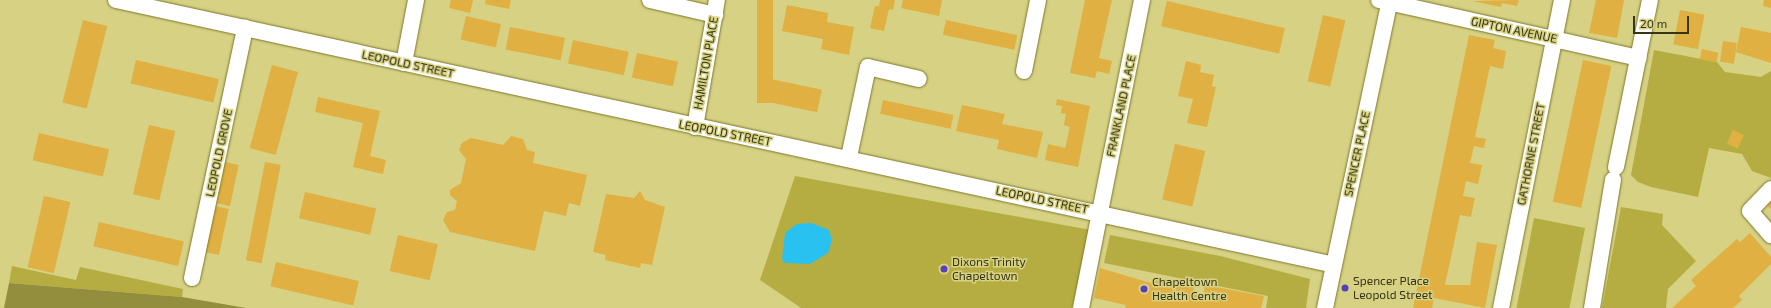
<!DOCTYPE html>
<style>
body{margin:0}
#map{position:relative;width:1771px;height:308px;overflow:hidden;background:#d6d183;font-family:"Exo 2",sans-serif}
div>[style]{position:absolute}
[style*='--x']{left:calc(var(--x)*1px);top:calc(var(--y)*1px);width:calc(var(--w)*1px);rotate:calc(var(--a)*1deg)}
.green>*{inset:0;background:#b6ad42;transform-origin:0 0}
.forest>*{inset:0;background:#938d3e}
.water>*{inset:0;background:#28c1f0}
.building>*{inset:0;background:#e0b042;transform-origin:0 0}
.roads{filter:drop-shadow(0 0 1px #7e782a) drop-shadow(0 0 1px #7e782a)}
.minor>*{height:16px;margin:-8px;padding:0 8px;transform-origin:8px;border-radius:8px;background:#fff}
.dots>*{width:11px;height:11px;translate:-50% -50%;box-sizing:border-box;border:2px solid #d6d183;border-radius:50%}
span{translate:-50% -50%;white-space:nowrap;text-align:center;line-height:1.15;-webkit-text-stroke:3px #d6d183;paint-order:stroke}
.street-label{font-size:12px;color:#373515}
.poi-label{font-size:12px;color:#373515}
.left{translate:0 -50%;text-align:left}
.scale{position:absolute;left:1633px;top:16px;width:56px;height:18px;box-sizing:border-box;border:2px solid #373515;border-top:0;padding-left:5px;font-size:12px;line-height:14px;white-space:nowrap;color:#373515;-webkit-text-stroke:3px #d6d183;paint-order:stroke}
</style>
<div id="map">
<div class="green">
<i style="clip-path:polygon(1654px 50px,1717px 62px,1725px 72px,1761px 77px,1771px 71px,1771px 178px,1752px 171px,1742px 154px,1709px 148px,1698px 197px,1651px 187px,1638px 182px,1631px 175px)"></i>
<i style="clip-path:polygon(795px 176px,1091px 230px,1072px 308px,801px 308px,760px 280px)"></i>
<i style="clip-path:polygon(1621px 207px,1663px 214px,1662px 225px,1696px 261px,1668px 289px,1666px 308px,1602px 308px)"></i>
<i style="left:1534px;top:218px;width:52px;height:92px;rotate:11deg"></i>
<i style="clip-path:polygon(1110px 235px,1220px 256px,1310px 279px,1306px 308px,1266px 308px,1268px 296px,1104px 263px)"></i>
<i style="clip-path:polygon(12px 266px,76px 280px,80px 267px,183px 289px,182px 297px,9px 283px)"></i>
</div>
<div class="forest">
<i style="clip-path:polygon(9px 283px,182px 297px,246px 308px,4px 308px)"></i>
</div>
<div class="water">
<i style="clip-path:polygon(811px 223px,829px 230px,832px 240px,828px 253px,810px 264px,785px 263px,782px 259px,785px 233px,797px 224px)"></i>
</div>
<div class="building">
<i style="clip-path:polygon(451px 0,473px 0,470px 13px,449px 8px)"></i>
<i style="clip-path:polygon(486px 0,511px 0,509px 9px,485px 4px)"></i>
<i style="left:757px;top:0;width:16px;height:103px"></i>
<i style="clip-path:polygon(880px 0,895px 0,893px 10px,889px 9px,884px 31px,870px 28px,875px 6px,879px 6px)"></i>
<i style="clip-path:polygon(903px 0,942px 0,939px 16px,901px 8px)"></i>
<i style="clip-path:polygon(1085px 0,1112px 0,1099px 58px,1112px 61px,1109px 74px,1097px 71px,1095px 78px,1070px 73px)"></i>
<i style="clip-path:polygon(1519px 0,1517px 6px,1502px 3px,1501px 7px,1473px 1px)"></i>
<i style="clip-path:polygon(1596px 0,1624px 0,1617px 38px,1589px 33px)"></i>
<i style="clip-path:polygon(1764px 0,1771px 0,1771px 8px,1763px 6px)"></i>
<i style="left:1167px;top:1px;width:121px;height:26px;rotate:13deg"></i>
<i style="clip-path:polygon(787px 5px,828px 13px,827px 22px,854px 27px,849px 55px,821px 49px,823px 39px,782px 31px)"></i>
<i style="left:1680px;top:10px;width:25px;height:35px;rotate:11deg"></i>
<i style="left:1323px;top:15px;width:23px;height:68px;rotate:13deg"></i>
<i style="left:466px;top:16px;width:36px;height:24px;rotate:13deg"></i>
<i style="left:83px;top:20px;width:25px;height:85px;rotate:14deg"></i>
<i style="left:946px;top:20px;width:73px;height:15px;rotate:12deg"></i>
<i style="left:510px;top:27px;width:56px;height:23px;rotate:11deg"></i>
<i style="clip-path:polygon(1741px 27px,1771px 33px,1771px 63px,1736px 52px)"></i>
<i style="clip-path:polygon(1469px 35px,1495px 40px,1493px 48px,1506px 51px,1503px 69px,1490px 66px,1475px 137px,1486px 139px,1484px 148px,1474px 146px,1470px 163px,1482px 165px,1478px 184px,1466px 181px,1463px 196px,1475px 198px,1473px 207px,1471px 217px,1460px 215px,1445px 285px,1470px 285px,1477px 242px,1497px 245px,1485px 308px,1434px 298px,1432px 308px,1413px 308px)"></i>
<i style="left:573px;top:40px;width:57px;height:24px;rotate:12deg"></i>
<i style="left:1723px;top:41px;width:14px;height:21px;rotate:8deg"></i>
<i style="left:1702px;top:49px;width:17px;height:10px;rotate:13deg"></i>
<i style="left:637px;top:53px;width:42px;height:25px;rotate:12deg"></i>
<i style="left:136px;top:60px;width:85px;height:24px;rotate:13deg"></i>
<i style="left:1583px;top:60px;width:29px;height:145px;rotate:12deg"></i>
<i style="clip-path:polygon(1186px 61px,1201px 65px,1200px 72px,1214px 75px,1212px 86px,1216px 87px,1207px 127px,1187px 123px,1193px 99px,1178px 96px)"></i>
<i style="left:272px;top:65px;width:27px;height:86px;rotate:15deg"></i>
<i style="left:771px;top:79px;width:52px;height:23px;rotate:12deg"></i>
<i style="clip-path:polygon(318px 97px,380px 111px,370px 156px,386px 160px,383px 174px,353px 167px,363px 123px,315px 112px)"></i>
<i style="clip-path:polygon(1057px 99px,1090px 106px,1078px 167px,1045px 160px,1048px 144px,1065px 148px,1070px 127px,1064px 125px,1066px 114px,1061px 113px,1062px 106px,1056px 105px)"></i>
<i style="left:883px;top:100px;width:72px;height:14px;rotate:12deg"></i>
<i style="clip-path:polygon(962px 105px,1005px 114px,1002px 124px,1043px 132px,1037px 158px,997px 149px,999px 140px,956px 131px)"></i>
<i style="left:149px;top:125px;width:27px;height:71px;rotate:13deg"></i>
<i style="left:1733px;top:130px;width:12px;height:15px;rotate:24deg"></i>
<i style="left:39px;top:133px;width:72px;height:28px;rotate:13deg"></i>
<i style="clip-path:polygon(511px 136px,523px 139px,527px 150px,535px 152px,533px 163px,587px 175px,580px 206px,569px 203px,566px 216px,544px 211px,535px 251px,450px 232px,443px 220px,447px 212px,455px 210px,457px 201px,450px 195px,450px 190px,461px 183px,466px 159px,459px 150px,462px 143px,471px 138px,503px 145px)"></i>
<i style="left:1175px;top:144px;width:31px;height:57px;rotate:13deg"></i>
<i style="left:225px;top:162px;width:14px;height:42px;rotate:12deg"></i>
<i style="left:265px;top:162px;width:16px;height:100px;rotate:11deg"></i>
<i style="clip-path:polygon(640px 191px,645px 200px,665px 207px,652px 265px,641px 263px,640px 268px,605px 260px,606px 255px,593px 252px,606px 194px,634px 198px)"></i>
<i style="left:305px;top:192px;width:73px;height:27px;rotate:13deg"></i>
<i style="left:44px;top:196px;width:27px;height:73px;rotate:13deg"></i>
<i style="clip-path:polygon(1771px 200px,1771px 209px,1766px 205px)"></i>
<i style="left:215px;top:206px;width:14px;height:47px;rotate:12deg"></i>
<i style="left:99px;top:222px;width:87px;height:25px;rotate:13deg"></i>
<i style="clip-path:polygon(1750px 233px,1771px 257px,1771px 264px,1739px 296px,1742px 300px,1733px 308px,1672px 308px,1696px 286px,1691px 280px,1737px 239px,1740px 242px)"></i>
<i style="left:398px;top:235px;width:41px;height:37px;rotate:13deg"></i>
<i style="left:276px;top:262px;width:85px;height:25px;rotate:13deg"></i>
<i style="clip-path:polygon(1100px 268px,1154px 284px,1155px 279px,1194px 287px,1193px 292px,1203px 294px,1205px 285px,1264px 296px,1261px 308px,1125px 308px,1126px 305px,1094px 298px)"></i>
</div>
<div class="roads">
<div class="minor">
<i style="--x:116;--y:0;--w:1246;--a:12.27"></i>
<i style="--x:650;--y:0;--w:67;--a:13"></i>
<i style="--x:1379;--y:0;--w:266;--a:12.6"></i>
<i style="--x:404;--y:63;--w:64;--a:-79.2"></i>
<i style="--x:1024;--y:71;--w:72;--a:-78.8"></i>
<i style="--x:695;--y:127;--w:129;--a:-80.2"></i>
<i style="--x:849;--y:157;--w:92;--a:-78.1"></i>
<i style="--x:868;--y:67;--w:52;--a:13.2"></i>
<i style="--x:1616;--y:167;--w:170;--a:-78.5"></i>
<i style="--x:1771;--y:189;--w:30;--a:134"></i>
<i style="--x:1750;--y:211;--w:32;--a:49"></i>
<i style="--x:192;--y:278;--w:256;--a:-78"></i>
<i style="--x:1081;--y:308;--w:314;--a:-78.8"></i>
<i style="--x:1325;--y:308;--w:315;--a:-78.1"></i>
<i style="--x:1501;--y:308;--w:314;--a:-78.8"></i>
<i style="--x:1592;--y:308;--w:130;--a:-80.7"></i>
</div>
</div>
<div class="dots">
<i style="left:944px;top:269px;background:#5540b8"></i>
<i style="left:1345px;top:288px;background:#5540b8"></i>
<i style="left:1144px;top:289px;background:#5540b8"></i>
</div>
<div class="street-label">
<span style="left:1514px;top:30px;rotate:12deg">GIPTON AVENUE</span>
<span style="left:706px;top:63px;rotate:-80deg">HAMILTON PLACE</span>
<span style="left:408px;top:64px;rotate:12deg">LEOPOLD STREET</span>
<span style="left:1121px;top:106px;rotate:-78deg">FRANKLAND PLACE</span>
<span style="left:725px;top:133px;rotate:11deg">LEOPOLD STREET</span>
<span style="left:219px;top:153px;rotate:-78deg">LEOPOLD GROVE</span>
<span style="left:1357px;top:154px;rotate:-78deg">SPENCER PLACE</span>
<span style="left:1531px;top:154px;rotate:-79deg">GATHORNE STREET</span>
<span style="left:1042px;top:200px;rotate:12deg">LEOPOLD STREET</span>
</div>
<div class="poi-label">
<span class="left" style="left:952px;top:269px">Dixons Trinity<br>Chapeltown</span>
<span class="left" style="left:1353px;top:288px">Spencer Place<br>Leopold Street</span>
<span class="left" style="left:1152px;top:289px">Chapeltown<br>Health Centre</span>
</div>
<div class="scale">20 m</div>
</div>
